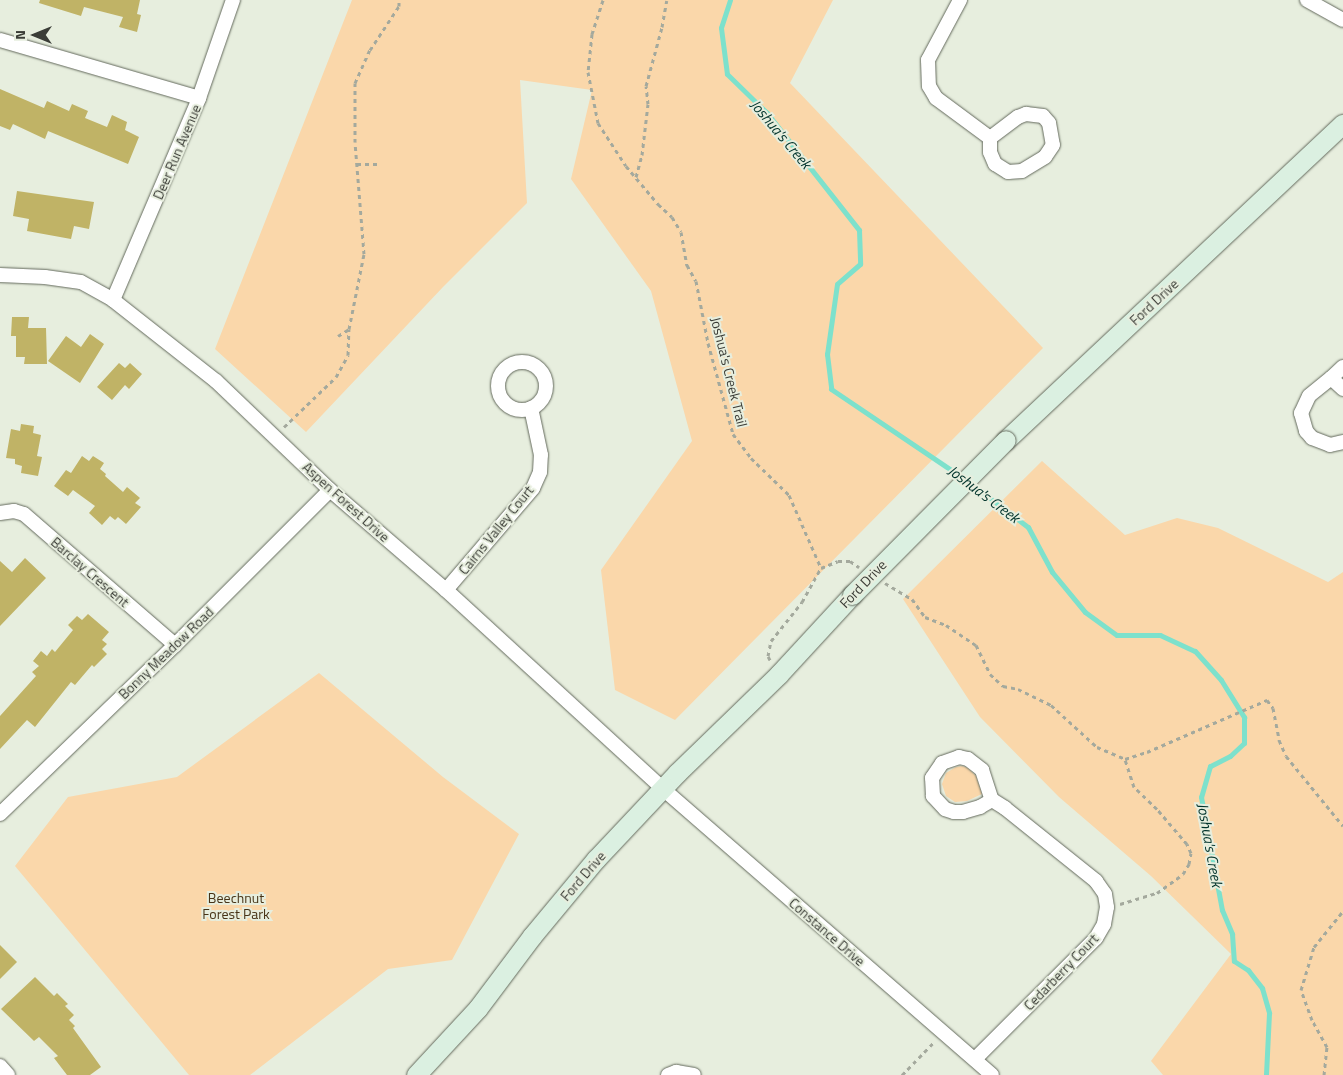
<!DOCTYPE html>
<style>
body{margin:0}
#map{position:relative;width:1343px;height:1075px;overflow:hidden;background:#e7eede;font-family:"Titillium Web",sans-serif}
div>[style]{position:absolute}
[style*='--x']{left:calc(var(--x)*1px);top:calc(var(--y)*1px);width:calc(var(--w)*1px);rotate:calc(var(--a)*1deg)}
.green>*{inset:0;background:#fad7aa}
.stream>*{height:5px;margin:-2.5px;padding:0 2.5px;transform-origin:2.5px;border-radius:2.5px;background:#7de1cc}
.building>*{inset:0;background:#c0b366}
.path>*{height:3px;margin-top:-1.5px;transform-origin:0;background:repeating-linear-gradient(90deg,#a4a99d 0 4px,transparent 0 8px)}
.roads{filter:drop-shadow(0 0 1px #63695c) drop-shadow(0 0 1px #63695c)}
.minor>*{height:14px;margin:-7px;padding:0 7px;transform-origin:7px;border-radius:7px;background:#fff}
.minor>.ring{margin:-7px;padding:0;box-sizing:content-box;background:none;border:14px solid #fff;border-radius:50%}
.secondary>*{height:19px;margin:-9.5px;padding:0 9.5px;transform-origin:9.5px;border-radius:9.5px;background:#dbf0e1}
.bridges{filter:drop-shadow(0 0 1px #63695c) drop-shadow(0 0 1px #63695c)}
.secondary-bridge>*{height:19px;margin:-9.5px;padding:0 9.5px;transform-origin:9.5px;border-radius:9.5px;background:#dbf0e1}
span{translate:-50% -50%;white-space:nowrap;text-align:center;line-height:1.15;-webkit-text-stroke:4px #e7eede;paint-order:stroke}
.street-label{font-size:14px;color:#3b3d37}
.park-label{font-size:14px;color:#473316}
.water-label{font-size:15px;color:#01332b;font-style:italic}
.north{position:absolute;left:10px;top:10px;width:50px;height:50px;-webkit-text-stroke:4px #e7eede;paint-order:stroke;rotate:270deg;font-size:14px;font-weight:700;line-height:20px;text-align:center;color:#3b3d37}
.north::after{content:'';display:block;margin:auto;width:18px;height:22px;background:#3b3d37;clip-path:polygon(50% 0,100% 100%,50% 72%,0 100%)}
</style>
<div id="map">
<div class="green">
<i style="clip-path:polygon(352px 0,833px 0,790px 83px,1043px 348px,675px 720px,615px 690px,601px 570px,692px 441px,651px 291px,571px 179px,592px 90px,520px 80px,527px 203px,443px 287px,306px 432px,215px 349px)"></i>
<i style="clip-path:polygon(1042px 461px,1125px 535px,1177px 518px,1218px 528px,1328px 582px,1343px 572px,1343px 1075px,1163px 1075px,1151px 1061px,1231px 954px,1151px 876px,1059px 797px,980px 717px,903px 599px)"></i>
<i style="clip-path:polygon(319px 673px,443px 777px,519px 834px,452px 960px,388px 969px,250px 1075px,189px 1075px,15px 866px,68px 797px,177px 777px)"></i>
<i style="clip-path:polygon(962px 766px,968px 768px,976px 776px,982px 794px,967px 801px,955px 802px,946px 796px,942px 784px,946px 773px,956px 767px)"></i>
</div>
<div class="stream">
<i style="--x:730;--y:0;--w:29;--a:108"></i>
<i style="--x:721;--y:28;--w:46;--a:82.6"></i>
<i style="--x:727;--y:74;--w:56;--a:44.3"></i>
<i style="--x:767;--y:113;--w:149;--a:51.8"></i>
<i style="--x:859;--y:230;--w:34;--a:88"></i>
<i style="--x:860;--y:264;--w:30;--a:139"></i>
<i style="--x:837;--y:284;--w:71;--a:98.1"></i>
<i style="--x:827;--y:354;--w:35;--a:83"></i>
<i style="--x:831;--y:389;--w:159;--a:34"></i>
<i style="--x:970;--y:483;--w:73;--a:37.2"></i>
<i style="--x:1028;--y:527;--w:51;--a:61.9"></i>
<i style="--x:1052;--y:572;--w:52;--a:50.5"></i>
<i style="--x:1085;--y:612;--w:39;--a:36"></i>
<i style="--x:1117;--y:635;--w:43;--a:0"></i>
<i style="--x:1160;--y:635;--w:38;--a:25"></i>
<i style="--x:1195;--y:651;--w:39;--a:48"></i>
<i style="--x:1221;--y:680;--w:44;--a:58.1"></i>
<i style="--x:1244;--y:717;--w:26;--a:90"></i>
<i style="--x:1244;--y:743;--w:19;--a:137"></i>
<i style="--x:1230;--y:756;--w:22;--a:153"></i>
<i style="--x:1210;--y:766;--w:32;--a:106"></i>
<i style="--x:1201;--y:797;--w:115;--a:79.5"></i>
<i style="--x:1222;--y:910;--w:26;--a:67"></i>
<i style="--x:1232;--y:934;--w:27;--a:86"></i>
<i style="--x:1234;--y:961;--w:17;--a:33"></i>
<i style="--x:1248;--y:970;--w:23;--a:52"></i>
<i style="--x:1262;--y:988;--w:26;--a:74"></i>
<i style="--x:1269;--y:1013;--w:62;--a:92.8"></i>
</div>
<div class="building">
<i style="clip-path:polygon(40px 0,140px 0,137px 14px,141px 15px,137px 32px,119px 27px,123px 17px,84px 7px,81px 16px,39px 3px)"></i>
<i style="clip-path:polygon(0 89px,44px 108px,47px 101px,69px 111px,72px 104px,88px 111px,85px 118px,107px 127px,112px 115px,127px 122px,125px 130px,139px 137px,128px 164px,48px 131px,45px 139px,13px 124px,10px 130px,0 126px)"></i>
<i style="clip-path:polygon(17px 191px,94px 202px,89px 229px,74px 226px,71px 239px,27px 231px,29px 219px,13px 216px)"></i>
<i style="clip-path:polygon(12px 317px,29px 317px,28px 328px,46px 328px,47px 364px,24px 364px,25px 357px,16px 357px,16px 336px,11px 336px)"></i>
<i style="clip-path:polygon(90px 334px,104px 344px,80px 383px,48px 361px,66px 336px,81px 347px)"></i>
<i style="clip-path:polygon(119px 363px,125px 368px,130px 363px,142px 374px,129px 389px,125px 385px,112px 400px,97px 387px)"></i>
<i style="clip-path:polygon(21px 424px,34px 426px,33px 433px,41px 435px,37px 456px,42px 457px,38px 476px,21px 473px,22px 466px,15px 464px,15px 459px,6px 458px,11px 429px,20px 431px)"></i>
<i style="clip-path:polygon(82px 456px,89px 461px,93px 456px,104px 463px,100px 469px,106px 474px,105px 476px,123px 492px,127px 487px,140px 498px,135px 503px,141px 507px,126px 524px,118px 517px,115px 520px,110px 516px,102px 525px,89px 513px,95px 506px,73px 490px,68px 496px,54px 486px,66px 470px,71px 473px)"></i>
<i style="clip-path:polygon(25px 558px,46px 578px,0 626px,0 561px,12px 572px)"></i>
<i style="clip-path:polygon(88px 614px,109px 632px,102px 640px,107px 644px,102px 649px,107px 654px,94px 667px,92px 665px,75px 685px,71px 682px,35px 727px,27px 720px,0 749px,0 716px,36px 676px,32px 672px,39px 666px,33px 661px,41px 651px,47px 656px,52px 649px,55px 652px,73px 630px,68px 625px,77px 616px,82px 620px)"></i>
<i style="clip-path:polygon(0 945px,17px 962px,0 979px)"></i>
<i style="clip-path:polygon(35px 977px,54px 996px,57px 993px,68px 1004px,65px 1006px,74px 1015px,69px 1020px,75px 1026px,73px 1028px,101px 1067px,90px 1075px,67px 1075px,54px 1058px,58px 1056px,39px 1037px,34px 1041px,1px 1009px)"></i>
</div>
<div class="path">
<i style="--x:603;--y:0;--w:36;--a:108"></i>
<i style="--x:592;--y:34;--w:38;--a:96"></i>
<i style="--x:588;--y:72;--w:52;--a:78.9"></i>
<i style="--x:598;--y:123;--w:51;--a:56.9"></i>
<i style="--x:626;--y:166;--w:50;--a:49.9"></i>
<i style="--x:658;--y:204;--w:19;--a:43"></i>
<i style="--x:672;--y:217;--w:17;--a:59"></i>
<i style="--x:681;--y:232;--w:34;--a:80"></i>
<i style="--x:687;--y:265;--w:18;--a:61"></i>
<i style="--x:696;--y:281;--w:63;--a:79"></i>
<i style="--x:708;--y:343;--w:94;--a:74.6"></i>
<i style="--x:733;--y:434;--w:30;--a:53"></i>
<i style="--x:751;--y:458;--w:53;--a:44.2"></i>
<i style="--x:789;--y:495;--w:80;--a:66.3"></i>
<i style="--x:821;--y:568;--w:18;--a:-22"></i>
<i style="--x:838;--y:561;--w:12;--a:0"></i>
<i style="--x:850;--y:561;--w:11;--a:34"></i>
<i style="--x:357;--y:164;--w:24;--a:0"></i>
<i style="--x:636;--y:177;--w:23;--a:-75"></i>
<i style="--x:642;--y:155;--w:51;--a:-83.3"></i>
<i style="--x:648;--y:104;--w:18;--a:-96"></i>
<i style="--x:646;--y:86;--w:61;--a:-74.8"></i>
<i style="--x:662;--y:27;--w:27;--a:-80"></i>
<i style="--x:338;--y:336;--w:13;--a:-32"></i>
<i style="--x:284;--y:427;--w:72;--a:-43.9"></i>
<i style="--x:336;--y:377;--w:25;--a:-61"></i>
<i style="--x:348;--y:355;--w:26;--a:-88"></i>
<i style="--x:349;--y:329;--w:76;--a:-78.7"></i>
<i style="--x:364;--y:254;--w:112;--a:-94.6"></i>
<i style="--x:355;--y:142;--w:59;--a:-90"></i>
<i style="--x:355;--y:83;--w:36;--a:-66"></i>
<i style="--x:370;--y:50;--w:53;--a:-56.6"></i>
<i style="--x:399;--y:6;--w:6;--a:-90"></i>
<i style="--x:885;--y:583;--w:31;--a:31"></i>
<i style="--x:912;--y:599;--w:22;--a:54"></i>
<i style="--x:925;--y:617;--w:22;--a:21"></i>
<i style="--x:946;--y:625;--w:36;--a:34"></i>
<i style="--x:976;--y:645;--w:32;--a:64"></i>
<i style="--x:990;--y:674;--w:18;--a:43"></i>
<i style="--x:1003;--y:686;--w:15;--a:11"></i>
<i style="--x:1018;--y:689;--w:37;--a:26"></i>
<i style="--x:1051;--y:705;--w:62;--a:42.4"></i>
<i style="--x:1097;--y:747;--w:30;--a:23"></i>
<i style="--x:1125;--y:759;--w:23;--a:-18"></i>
<i style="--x:1147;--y:752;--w:131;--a:-23.4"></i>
<i style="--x:1267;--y:700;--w:10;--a:53"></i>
<i style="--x:1273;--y:708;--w:33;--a:79"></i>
<i style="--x:1279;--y:740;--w:17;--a:66"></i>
<i style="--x:1286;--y:756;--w:90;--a:50.8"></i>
<i style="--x:770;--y:660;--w:4;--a:-117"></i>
<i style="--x:768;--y:656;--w:15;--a:-79"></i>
<i style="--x:771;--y:641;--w:50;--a:-51.5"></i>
<i style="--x:802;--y:602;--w:39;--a:-61"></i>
<i style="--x:1120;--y:904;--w:39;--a:-17"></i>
<i style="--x:1157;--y:893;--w:32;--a:-36"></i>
<i style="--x:1183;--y:874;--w:12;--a:-59"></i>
<i style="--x:1189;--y:864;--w:11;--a:-80"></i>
<i style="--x:1191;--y:853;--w:10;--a:-114"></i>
<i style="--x:1187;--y:844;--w:46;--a:-130.6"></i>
<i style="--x:1157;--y:809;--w:32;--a:-136"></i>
<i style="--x:1134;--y:787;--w:29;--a:-108"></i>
<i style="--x:902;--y:1075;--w:45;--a:-45.9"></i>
<i style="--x:1324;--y:1075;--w:28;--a:-84"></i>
<i style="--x:1327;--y:1047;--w:31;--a:-119"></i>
<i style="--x:1312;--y:1020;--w:32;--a:-110"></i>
<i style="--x:1301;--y:990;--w:45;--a:-73.2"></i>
<i style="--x:1314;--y:947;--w:46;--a:-51.1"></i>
</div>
<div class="roads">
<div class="minor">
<i style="--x:960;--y:0;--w:68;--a:118.1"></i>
<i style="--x:928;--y:60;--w:26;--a:88"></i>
<i style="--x:929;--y:86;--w:14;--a:60"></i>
<i style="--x:936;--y:98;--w:67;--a:36.5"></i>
<i style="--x:1307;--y:0;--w:41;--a:29.1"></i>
<i style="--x:0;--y:40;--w:207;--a:16.2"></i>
<i style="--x:1026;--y:114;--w:17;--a:7"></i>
<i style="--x:1043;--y:116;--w:9;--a:49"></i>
<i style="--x:1049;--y:123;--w:22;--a:80"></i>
<i style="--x:1053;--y:145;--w:14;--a:124"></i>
<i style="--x:1045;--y:157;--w:27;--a:149"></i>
<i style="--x:1022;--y:171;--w:14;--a:176"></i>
<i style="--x:1008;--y:172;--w:15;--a:-148"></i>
<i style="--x:995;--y:164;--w:13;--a:-113"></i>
<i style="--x:990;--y:152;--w:14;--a:-90"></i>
<i style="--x:990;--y:138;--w:35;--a:-37"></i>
<i style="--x:1018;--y:117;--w:9;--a:-21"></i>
<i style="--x:0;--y:275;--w:45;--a:2.5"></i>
<i style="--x:45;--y:277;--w:36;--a:8"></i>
<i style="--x:81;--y:282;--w:37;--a:29"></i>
<i style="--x:113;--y:300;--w:131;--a:38.2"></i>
<i style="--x:216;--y:381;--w:158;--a:43.7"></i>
<i style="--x:330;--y:490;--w:153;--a:40.8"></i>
<i style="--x:446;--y:590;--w:293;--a:42.5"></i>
<i style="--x:662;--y:788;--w:437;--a:41"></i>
<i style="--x:113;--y:300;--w:220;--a:-66.9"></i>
<i style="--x:199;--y:98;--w:104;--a:-70.9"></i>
<i class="ring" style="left:498px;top:362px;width:34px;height:34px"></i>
<i style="--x:1331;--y:378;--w:16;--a:-43"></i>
<i style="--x:1343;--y:389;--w:16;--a:-137"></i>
<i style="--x:1331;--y:378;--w:28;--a:141"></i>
<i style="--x:1309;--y:396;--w:19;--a:115"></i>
<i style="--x:1301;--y:413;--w:19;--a:74"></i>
<i style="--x:1306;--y:431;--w:9;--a:49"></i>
<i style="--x:1312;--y:438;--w:19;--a:21"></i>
<i style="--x:1330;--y:445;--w:13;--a:-13"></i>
<i style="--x:0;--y:513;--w:14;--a:-8"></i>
<i style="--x:14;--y:511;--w:10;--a:17"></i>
<i style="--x:24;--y:514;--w:200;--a:40.9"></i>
<i style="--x:446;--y:590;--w:134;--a:-49.5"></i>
<i style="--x:533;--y:488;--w:17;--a:-66"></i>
<i style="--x:540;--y:472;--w:17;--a:-87"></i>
<i style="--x:541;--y:455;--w:48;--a:-102"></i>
<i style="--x:959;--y:757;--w:9;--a:13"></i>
<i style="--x:968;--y:759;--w:18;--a:38"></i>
<i style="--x:982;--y:770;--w:32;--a:72"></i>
<i style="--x:992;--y:800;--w:14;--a:150"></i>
<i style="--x:980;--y:807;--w:18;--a:164"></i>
<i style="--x:963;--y:812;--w:9;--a:180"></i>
<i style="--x:954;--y:812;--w:9;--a:-162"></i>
<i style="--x:945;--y:809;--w:18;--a:-133"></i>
<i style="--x:933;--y:796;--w:18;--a:-93"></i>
<i style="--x:932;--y:778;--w:18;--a:-56"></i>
<i style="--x:942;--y:763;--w:18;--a:-19"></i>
<i style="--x:0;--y:814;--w:243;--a:-44"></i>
<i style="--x:175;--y:645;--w:219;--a:-45"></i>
<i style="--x:975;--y:1059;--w:171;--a:-45"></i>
<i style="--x:1096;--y:938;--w:16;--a:-60"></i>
<i style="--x:1104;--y:924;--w:17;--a:-80"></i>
<i style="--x:1107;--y:907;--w:13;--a:-99"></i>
<i style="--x:1105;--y:894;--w:16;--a:-125"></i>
<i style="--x:1096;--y:881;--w:117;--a:-141.3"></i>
<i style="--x:1005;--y:808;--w:15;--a:-148"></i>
<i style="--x:0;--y:1066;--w:12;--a:48"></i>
<i style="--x:668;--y:1075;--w:9;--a:-21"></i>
<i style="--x:676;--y:1072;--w:18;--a:9"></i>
</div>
<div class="secondary">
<i style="--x:1006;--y:440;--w:462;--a:-43.2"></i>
<i style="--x:416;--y:1075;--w:91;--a:-47.2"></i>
<i style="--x:478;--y:1008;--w:90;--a:-53.1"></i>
<i style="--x:532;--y:936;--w:100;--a:-50.3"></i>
<i style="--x:596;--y:859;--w:118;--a:-46.7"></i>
<i style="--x:677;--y:773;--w:142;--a:-44.1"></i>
<i style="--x:779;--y:674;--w:108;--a:-47.3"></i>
</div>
</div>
<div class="bridges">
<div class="secondary-bridge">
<i style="--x:852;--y:595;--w:218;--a:-45.2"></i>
</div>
</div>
<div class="street-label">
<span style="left:177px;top:152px;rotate:-67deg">Deer Run Avenue</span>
<span style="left:1154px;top:302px;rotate:-43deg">Ford Drive</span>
<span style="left:729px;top:372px;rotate:76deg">Joshua's Creek Trail</span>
<span style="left:346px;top:502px;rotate:42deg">Aspen Forest Drive</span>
<span style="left:496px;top:530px;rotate:-51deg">Cairns Valley Court</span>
<span style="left:90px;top:572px;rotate:41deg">Barclay Crescent</span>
<span style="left:863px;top:584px;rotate:-46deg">Ford Drive</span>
<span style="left:166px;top:653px;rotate:-44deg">Bonny Meadow Road</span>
<span style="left:583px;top:876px;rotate:-49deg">Ford Drive</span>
<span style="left:827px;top:932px;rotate:41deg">Constance Drive</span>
<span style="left:1061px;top:972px;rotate:-46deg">Cedarberry Court</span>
</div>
<div class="park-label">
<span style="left:236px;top:906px">Beechnut<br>Forest Park</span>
</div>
<div class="water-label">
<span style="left:781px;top:134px;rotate:50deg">Joshua's Creek</span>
<span style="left:984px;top:494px;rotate:37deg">Joshua's Creek</span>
<span style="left:1210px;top:845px;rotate:80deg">Joshua's Creek</span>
</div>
<div class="north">N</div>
</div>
